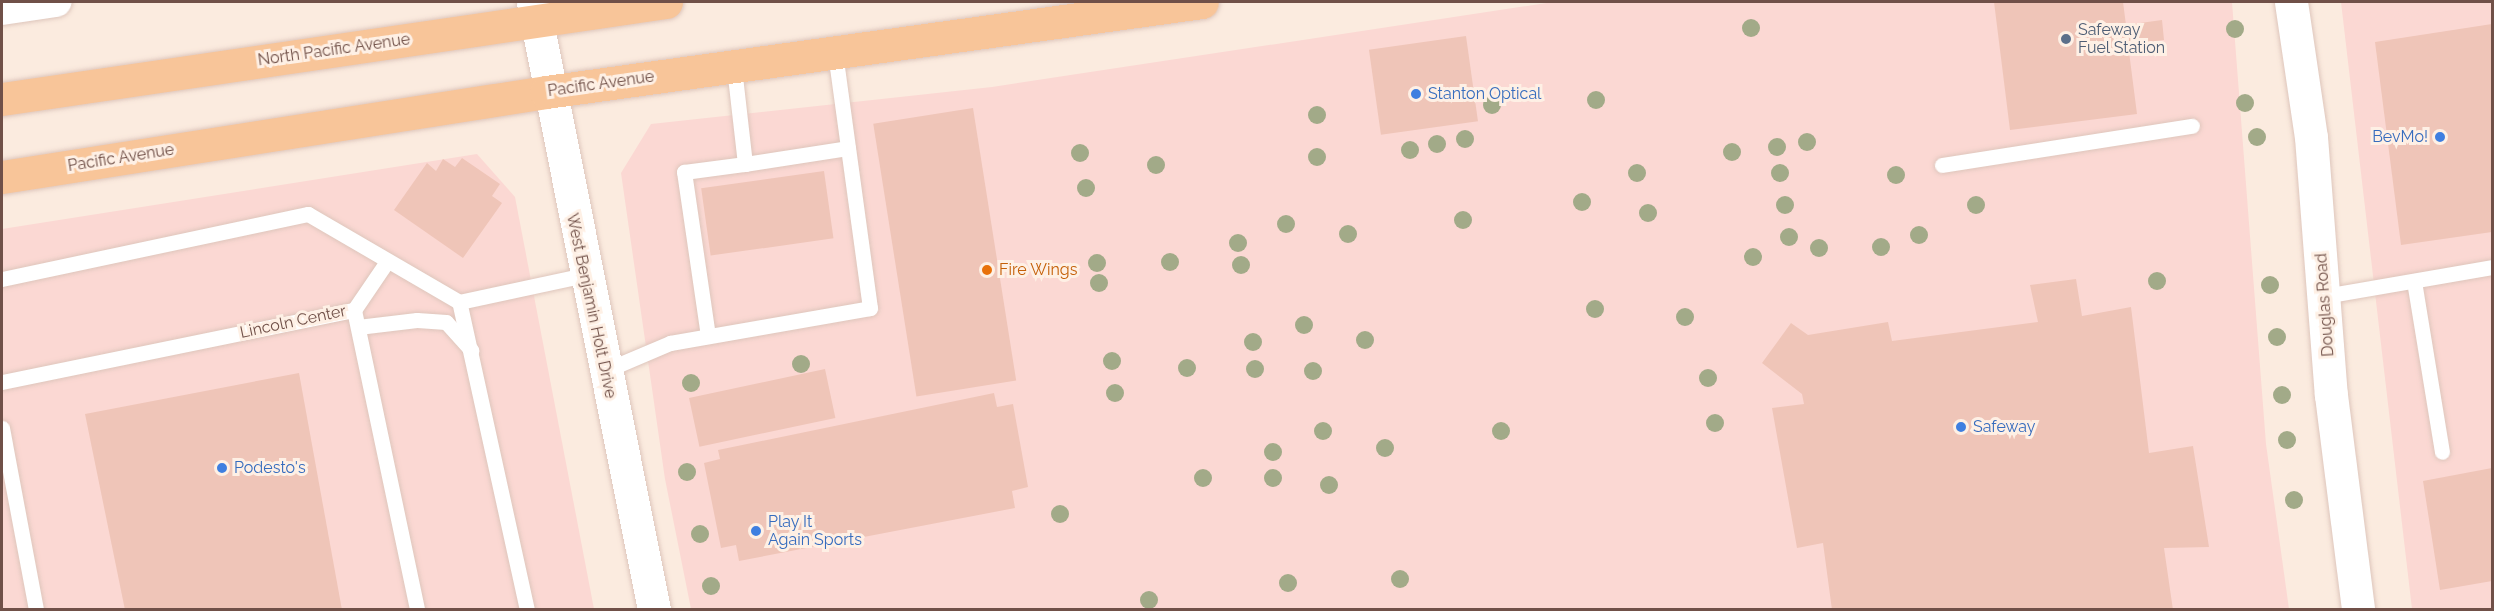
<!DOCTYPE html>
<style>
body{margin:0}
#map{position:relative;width:2494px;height:611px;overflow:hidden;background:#fbebdf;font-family:Raleway,sans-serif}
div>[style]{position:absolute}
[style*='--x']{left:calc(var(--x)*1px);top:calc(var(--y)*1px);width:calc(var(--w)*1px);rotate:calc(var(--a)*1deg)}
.commercial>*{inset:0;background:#fbd8d3}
.building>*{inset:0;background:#efc5b8;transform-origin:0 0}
.roads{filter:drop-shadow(0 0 2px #dec6bc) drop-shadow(0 0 2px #dec6bc)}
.lane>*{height:15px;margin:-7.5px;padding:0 7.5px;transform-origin:7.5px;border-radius:7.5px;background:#fff}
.street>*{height:30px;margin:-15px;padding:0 15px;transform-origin:15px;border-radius:15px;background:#fff}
.secondary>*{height:33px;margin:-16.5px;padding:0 16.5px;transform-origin:16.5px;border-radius:16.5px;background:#fff}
.primary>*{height:33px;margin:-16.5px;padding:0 16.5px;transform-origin:16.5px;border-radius:16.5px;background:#f8c599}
.trees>*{width:18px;height:18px;margin:-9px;border-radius:50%;background:#a2aa88}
.dots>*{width:16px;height:16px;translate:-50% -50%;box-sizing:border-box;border:3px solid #fef0e5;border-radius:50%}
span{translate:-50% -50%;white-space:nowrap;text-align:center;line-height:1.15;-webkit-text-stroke:6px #fef0e5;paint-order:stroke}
.service-label{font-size:16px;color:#4e5e75}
.left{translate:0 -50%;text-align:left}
.street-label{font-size:16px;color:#705048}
.shop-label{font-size:16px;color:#366cbe}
.right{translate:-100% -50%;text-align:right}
.food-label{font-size:16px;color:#c56008}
.frame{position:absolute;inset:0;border:3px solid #705048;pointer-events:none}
</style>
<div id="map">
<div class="commercial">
<i style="clip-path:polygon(1553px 2px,2232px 2px,2266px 444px,2289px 609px,691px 609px,665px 479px,621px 173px,651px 124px,992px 87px)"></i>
<i style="clip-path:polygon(2341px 2px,2492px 2px,2492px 609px,2412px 609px)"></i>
<i style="clip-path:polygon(477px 154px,515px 197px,594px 609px,2px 610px,2px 229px)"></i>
</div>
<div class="building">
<i style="clip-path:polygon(1994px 2px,2123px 2px,2126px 25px,2162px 20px,2164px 40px,2128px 44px,2137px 114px,2010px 130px)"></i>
<i style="clip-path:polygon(2492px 24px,2492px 232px,2401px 245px,2375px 42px)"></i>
<i style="left:1466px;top:36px;width:86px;height:98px;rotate:82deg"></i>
<i style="left:973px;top:108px;width:276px;height:101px;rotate:81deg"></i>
<i style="clip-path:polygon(462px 158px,500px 184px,492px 196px,502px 203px,463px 258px,394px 210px,427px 163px,436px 171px,443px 159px,455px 167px)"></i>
<i style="left:824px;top:171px;width:68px;height:124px;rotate:82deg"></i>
<i style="clip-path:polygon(2076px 279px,2082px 316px,2131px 307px,2149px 453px,2193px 446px,2209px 547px,2164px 548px,2173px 610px,1832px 610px,1823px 543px,1797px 548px,1772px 408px,1804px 404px,1802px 394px,1762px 363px,1791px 323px,1808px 335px,1888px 322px,1892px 341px,2038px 322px,2030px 285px)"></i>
<i style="left:825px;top:369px;width:50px;height:139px;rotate:78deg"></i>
<i style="clip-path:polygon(299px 373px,342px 610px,125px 610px,85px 414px)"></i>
<i style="clip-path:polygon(994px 393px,997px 407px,1013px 404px,1028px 487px,1012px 491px,1015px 508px,739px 561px,736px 545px,721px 548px,704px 463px,720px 459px,718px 450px)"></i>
<i style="clip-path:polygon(2492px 468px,2492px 581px,2440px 590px,2423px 481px)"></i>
</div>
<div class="roads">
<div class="lane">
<i style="--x:745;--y:164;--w:104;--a:-8.8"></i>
<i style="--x:1942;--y:165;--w:253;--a:-8.9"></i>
<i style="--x:2;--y:279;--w:313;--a:-12"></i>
<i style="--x:308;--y:214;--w:175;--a:30.2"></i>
<i style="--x:2414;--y:281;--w:173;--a:80.7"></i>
<i style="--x:2324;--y:296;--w:170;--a:-9.8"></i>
<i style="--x:354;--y:310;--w:57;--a:-55.8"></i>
<i style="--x:358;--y:327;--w:59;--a:-6.8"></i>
<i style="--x:417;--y:320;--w:29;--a:4"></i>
<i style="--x:446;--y:322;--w:38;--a:48"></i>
<i style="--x:708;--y:336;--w:166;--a:-98.3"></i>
<i style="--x:684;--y:172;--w:62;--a:-7.5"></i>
<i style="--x:745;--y:164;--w:98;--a:-96.5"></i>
<i style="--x:604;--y:371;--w:72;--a:-23"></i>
<i style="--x:670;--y:343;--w:203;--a:-9.9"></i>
<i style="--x:870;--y:308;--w:257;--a:-97.8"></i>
<i style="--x:2;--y:382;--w:359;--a:-11.6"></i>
<i style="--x:354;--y:310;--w:307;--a:78.1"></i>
<i style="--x:2;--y:428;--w:185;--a:79.4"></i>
<i style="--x:527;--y:610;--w:315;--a:-102.4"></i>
<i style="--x:459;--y:302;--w:129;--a:-12.1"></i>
</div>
<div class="street">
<i style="--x:2;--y:10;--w:55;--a:-8.4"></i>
</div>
<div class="secondary">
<i style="--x:533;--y:2;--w:620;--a:78.74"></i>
<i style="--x:2291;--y:2;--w:136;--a:81.6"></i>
<i style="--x:2311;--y:137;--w:259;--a:85.6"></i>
<i style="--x:2331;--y:395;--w:217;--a:82.8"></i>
</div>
<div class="primary">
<i style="--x:2;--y:99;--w:671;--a:-8.31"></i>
<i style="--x:2;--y:177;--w:551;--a:-8.88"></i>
<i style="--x:546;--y:92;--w:662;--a:-7.81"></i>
</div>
</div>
<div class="trees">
<i style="left:1751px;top:28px"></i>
<i style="left:2235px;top:29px"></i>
<i style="left:1596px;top:100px"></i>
<i style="left:2245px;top:103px"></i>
<i style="left:1492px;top:105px"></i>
<i style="left:1317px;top:115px"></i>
<i style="left:2257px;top:137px"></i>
<i style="left:1465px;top:139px"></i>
<i style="left:1807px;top:142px"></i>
<i style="left:1437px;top:144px"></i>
<i style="left:1777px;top:147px"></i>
<i style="left:1410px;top:150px"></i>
<i style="left:1732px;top:152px"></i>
<i style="left:1080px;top:153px"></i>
<i style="left:1317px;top:157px"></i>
<i style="left:1156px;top:165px"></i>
<i style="left:1637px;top:173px"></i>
<i style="left:1780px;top:173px"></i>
<i style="left:1896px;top:175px"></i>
<i style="left:1086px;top:188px"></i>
<i style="left:1582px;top:202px"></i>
<i style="left:1785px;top:205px"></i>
<i style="left:1976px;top:205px"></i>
<i style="left:1648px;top:213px"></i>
<i style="left:1463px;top:220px"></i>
<i style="left:1286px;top:224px"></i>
<i style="left:1348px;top:234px"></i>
<i style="left:1919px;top:235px"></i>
<i style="left:1789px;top:237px"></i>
<i style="left:1238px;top:243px"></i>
<i style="left:1881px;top:247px"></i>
<i style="left:1819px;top:248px"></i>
<i style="left:1753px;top:257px"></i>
<i style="left:1170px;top:262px"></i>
<i style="left:1097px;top:263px"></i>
<i style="left:1241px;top:265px"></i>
<i style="left:2157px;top:281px"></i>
<i style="left:1099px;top:283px"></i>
<i style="left:2270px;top:285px"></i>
<i style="left:1595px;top:309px"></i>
<i style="left:1685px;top:317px"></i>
<i style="left:1304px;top:325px"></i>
<i style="left:2277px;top:337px"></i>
<i style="left:1365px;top:340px"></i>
<i style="left:1253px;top:342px"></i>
<i style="left:1112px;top:361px"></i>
<i style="left:801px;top:364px"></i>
<i style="left:1187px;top:368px"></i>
<i style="left:1255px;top:369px"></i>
<i style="left:1313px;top:371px"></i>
<i style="left:1708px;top:378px"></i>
<i style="left:691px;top:383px"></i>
<i style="left:1115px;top:393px"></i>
<i style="left:2282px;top:395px"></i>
<i style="left:1715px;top:423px"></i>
<i style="left:1323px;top:431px"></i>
<i style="left:1501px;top:431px"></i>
<i style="left:2287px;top:440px"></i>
<i style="left:1385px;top:448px"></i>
<i style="left:1273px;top:452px"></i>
<i style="left:687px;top:472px"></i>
<i style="left:1203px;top:478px"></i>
<i style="left:1273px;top:478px"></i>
<i style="left:1329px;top:485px"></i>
<i style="left:2294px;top:500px"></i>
<i style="left:1060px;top:514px"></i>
<i style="left:700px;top:534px"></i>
<i style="left:1400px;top:579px"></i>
<i style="left:1288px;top:583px"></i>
<i style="left:711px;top:586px"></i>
<i style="left:1149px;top:600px"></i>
</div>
<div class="dots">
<i style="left:2066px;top:39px;background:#5c6f8a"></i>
<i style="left:1416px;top:94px;background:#3f7fe0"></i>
<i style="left:2440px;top:137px;background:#3f7fe0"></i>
<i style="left:987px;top:270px;background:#e8710a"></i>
<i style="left:1961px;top:427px;background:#3f7fe0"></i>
<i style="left:222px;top:468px;background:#3f7fe0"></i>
<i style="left:756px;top:531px;background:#3f7fe0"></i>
</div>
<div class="service-label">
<span class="left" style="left:2078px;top:39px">Safeway<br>Fuel Station</span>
</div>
<div class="street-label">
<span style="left:334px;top:50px;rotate:-8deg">North Pacific Avenue</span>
<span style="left:601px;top:84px;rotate:-8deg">Pacific Avenue</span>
<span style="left:121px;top:158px;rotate:-9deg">Pacific Avenue</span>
<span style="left:2325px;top:305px;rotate:-94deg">Douglas Road</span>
<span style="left:591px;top:306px;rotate:78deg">West Benjamin Holt Drive</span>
<span style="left:293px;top:322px;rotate:-12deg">Lincoln Center</span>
</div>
<div class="shop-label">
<span class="left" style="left:1428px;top:94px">Stanton Optical</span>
<span class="right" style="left:2428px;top:137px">BevMo!</span>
<span class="left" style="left:1973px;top:427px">Safeway</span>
<span class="left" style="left:234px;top:468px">Podesto's</span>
<span class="left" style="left:768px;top:531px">Play It<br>Again Sports</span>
</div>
<div class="food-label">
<span class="left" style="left:999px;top:270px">Fire Wings</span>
</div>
<div class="frame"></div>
</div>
